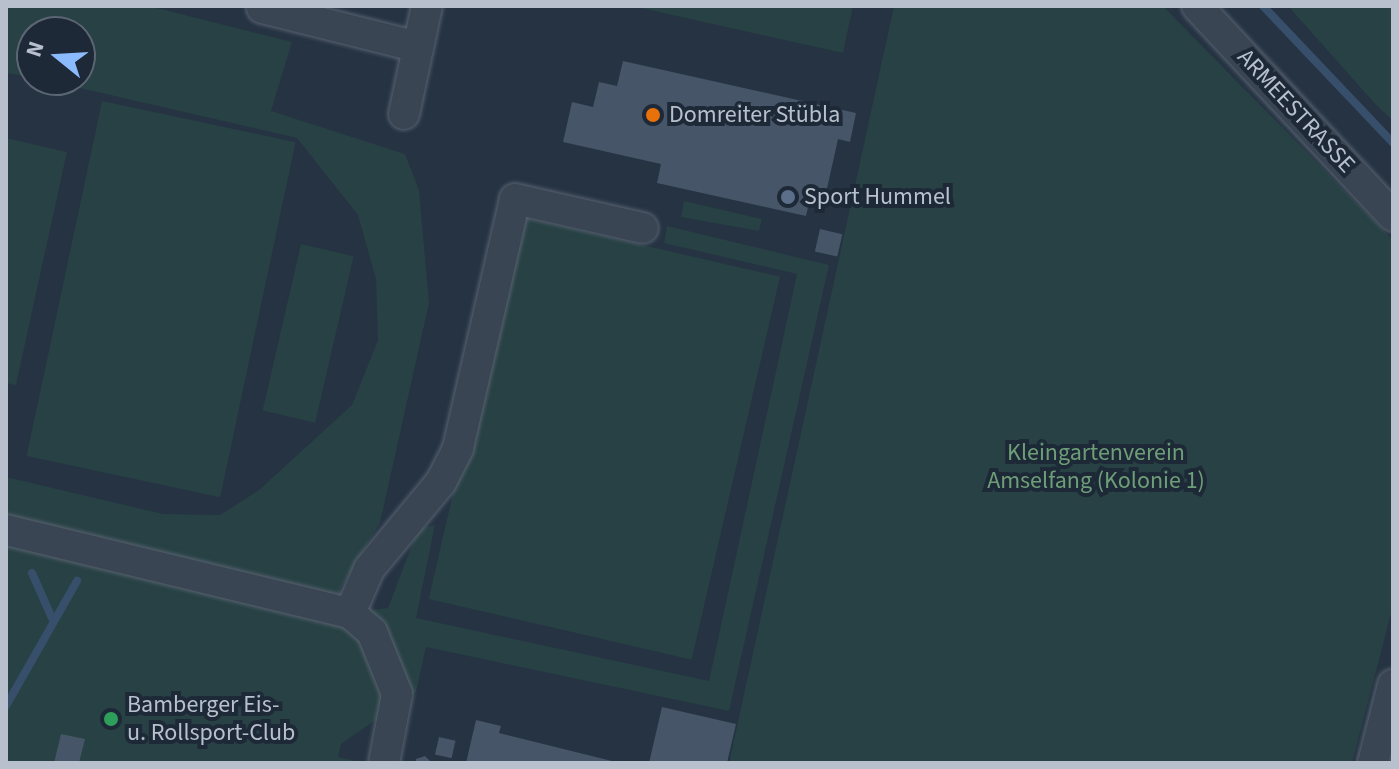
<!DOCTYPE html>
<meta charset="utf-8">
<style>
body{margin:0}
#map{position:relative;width:1399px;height:769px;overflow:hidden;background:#253343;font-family:"Source Sans 3",sans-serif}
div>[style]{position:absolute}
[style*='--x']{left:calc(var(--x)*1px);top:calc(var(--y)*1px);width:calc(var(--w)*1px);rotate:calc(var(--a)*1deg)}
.green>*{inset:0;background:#274144;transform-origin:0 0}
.stream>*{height:8px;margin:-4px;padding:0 4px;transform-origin:4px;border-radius:4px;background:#384f6b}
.building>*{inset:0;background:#465567;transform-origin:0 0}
.roads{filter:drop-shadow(0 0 2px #586270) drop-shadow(0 0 2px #586270)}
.minor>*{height:30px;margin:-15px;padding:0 15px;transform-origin:15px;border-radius:15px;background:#3a4553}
.dots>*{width:22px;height:22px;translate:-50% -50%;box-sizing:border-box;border:4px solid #1e2938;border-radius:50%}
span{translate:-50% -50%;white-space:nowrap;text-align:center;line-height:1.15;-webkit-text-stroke:8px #1e2938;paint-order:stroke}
.street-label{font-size:24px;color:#b7c0cc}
.poi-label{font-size:24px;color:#b7c0cc}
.left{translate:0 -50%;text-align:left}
.park-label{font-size:24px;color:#6d9e77}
.frame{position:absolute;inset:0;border:8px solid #b7c0cc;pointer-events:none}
.north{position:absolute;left:16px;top:16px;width:80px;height:80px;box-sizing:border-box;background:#1e2938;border:2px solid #5b6573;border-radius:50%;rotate:288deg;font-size:22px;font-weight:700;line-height:32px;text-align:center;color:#b7c0cc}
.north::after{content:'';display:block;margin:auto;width:28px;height:36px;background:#8bbafd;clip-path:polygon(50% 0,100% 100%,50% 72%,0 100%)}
</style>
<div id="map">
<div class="green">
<i style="clip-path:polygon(6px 6px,149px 6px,292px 42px,271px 111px,405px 154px,419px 190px,429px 303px,380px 523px,342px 586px,332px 615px,388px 608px,418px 529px,435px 525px,416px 618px,709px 681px,797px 274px,664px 243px,667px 226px,829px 265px,729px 711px,426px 647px,416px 692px,341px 744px,338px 757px,364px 763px,6px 763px,6px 477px,163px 514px,220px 515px,259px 490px,352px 405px,378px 340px,376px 279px,358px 215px,297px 138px,45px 80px,80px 80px,80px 32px,32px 32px,32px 77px,6px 73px)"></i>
<i style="clip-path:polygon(632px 6px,853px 6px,843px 53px)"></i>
<i style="clip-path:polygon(894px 6px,1163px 6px,1393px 240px,1393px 606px,1352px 763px,729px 763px)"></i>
<i style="clip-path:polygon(1288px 6px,1393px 6px,1393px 121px,1376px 105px)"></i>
<i style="left:102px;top:101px;width:198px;height:363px;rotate:12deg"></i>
<i style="clip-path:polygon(6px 138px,67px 152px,16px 385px,6px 383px)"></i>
<i style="clip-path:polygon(684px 201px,762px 219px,759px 231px,681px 217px)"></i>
<i style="left:517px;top:216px;width:270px;height:393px;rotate:13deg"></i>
<i style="left:301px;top:244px;width:54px;height:171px;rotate:13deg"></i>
</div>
<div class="stream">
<i style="--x:1263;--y:6;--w:189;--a:46.5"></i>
<i style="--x:32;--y:573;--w:49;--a:66"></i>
<i style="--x:6;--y:706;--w:144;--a:-60.4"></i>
</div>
<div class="building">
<i style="clip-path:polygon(623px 61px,856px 113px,850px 142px,838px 139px,826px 193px,812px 190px,806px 216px,657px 183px,661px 164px,563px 142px,572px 102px,593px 107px,599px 82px,617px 86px)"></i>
<i style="left:820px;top:229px;width:23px;height:23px;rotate:13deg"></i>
<i style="clip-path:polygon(662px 707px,736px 724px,727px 763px,649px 763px)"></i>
<i style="clip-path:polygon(476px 720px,501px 726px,499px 733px,620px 763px,466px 763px)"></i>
<i style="clip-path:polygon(61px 734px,85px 739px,79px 763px,54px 763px)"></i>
<i style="left:439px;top:737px;width:17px;height:18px;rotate:13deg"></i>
<i style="clip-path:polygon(425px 756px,432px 763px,416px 763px,416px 759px)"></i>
</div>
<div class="roads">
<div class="minor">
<i style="--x:1197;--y:6;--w:287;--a:47"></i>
<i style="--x:262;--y:8;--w:161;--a:14"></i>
<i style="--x:404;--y:114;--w:110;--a:-78"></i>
<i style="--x:6;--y:530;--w:354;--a:13.6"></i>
<i style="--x:350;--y:613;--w:29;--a:41"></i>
<i style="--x:372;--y:632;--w:67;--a:68"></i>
<i style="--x:397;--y:694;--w:70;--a:100.7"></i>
<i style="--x:350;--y:613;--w:48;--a:-66.6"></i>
<i style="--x:369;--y:569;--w:113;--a:-50.4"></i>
<i style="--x:441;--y:482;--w:38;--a:-63"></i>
<i style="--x:458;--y:448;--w:255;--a:-77.1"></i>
<i style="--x:515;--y:199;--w:131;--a:12.8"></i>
<i style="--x:1373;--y:763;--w:81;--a:-75.6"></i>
</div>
</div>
<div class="dots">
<i style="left:653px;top:115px;background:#e8710a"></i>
<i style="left:788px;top:197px;background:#5c6f8a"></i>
<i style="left:111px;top:719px;background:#2e9e5b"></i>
</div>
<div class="street-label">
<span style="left:1296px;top:111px;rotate:47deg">ARMEESTRASSE</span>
</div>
<div class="poi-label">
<span class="left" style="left:669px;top:115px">Domreiter Stübla</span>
<span class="left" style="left:804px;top:197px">Sport Hummel</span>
<span class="left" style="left:127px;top:719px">Bamberger Eis-<br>u. Rollsport-Club</span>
</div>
<div class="park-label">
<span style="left:1096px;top:467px">Kleingartenverein<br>Amselfang (Kolonie 1)</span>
</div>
<div class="frame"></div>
<div class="north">N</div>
</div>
